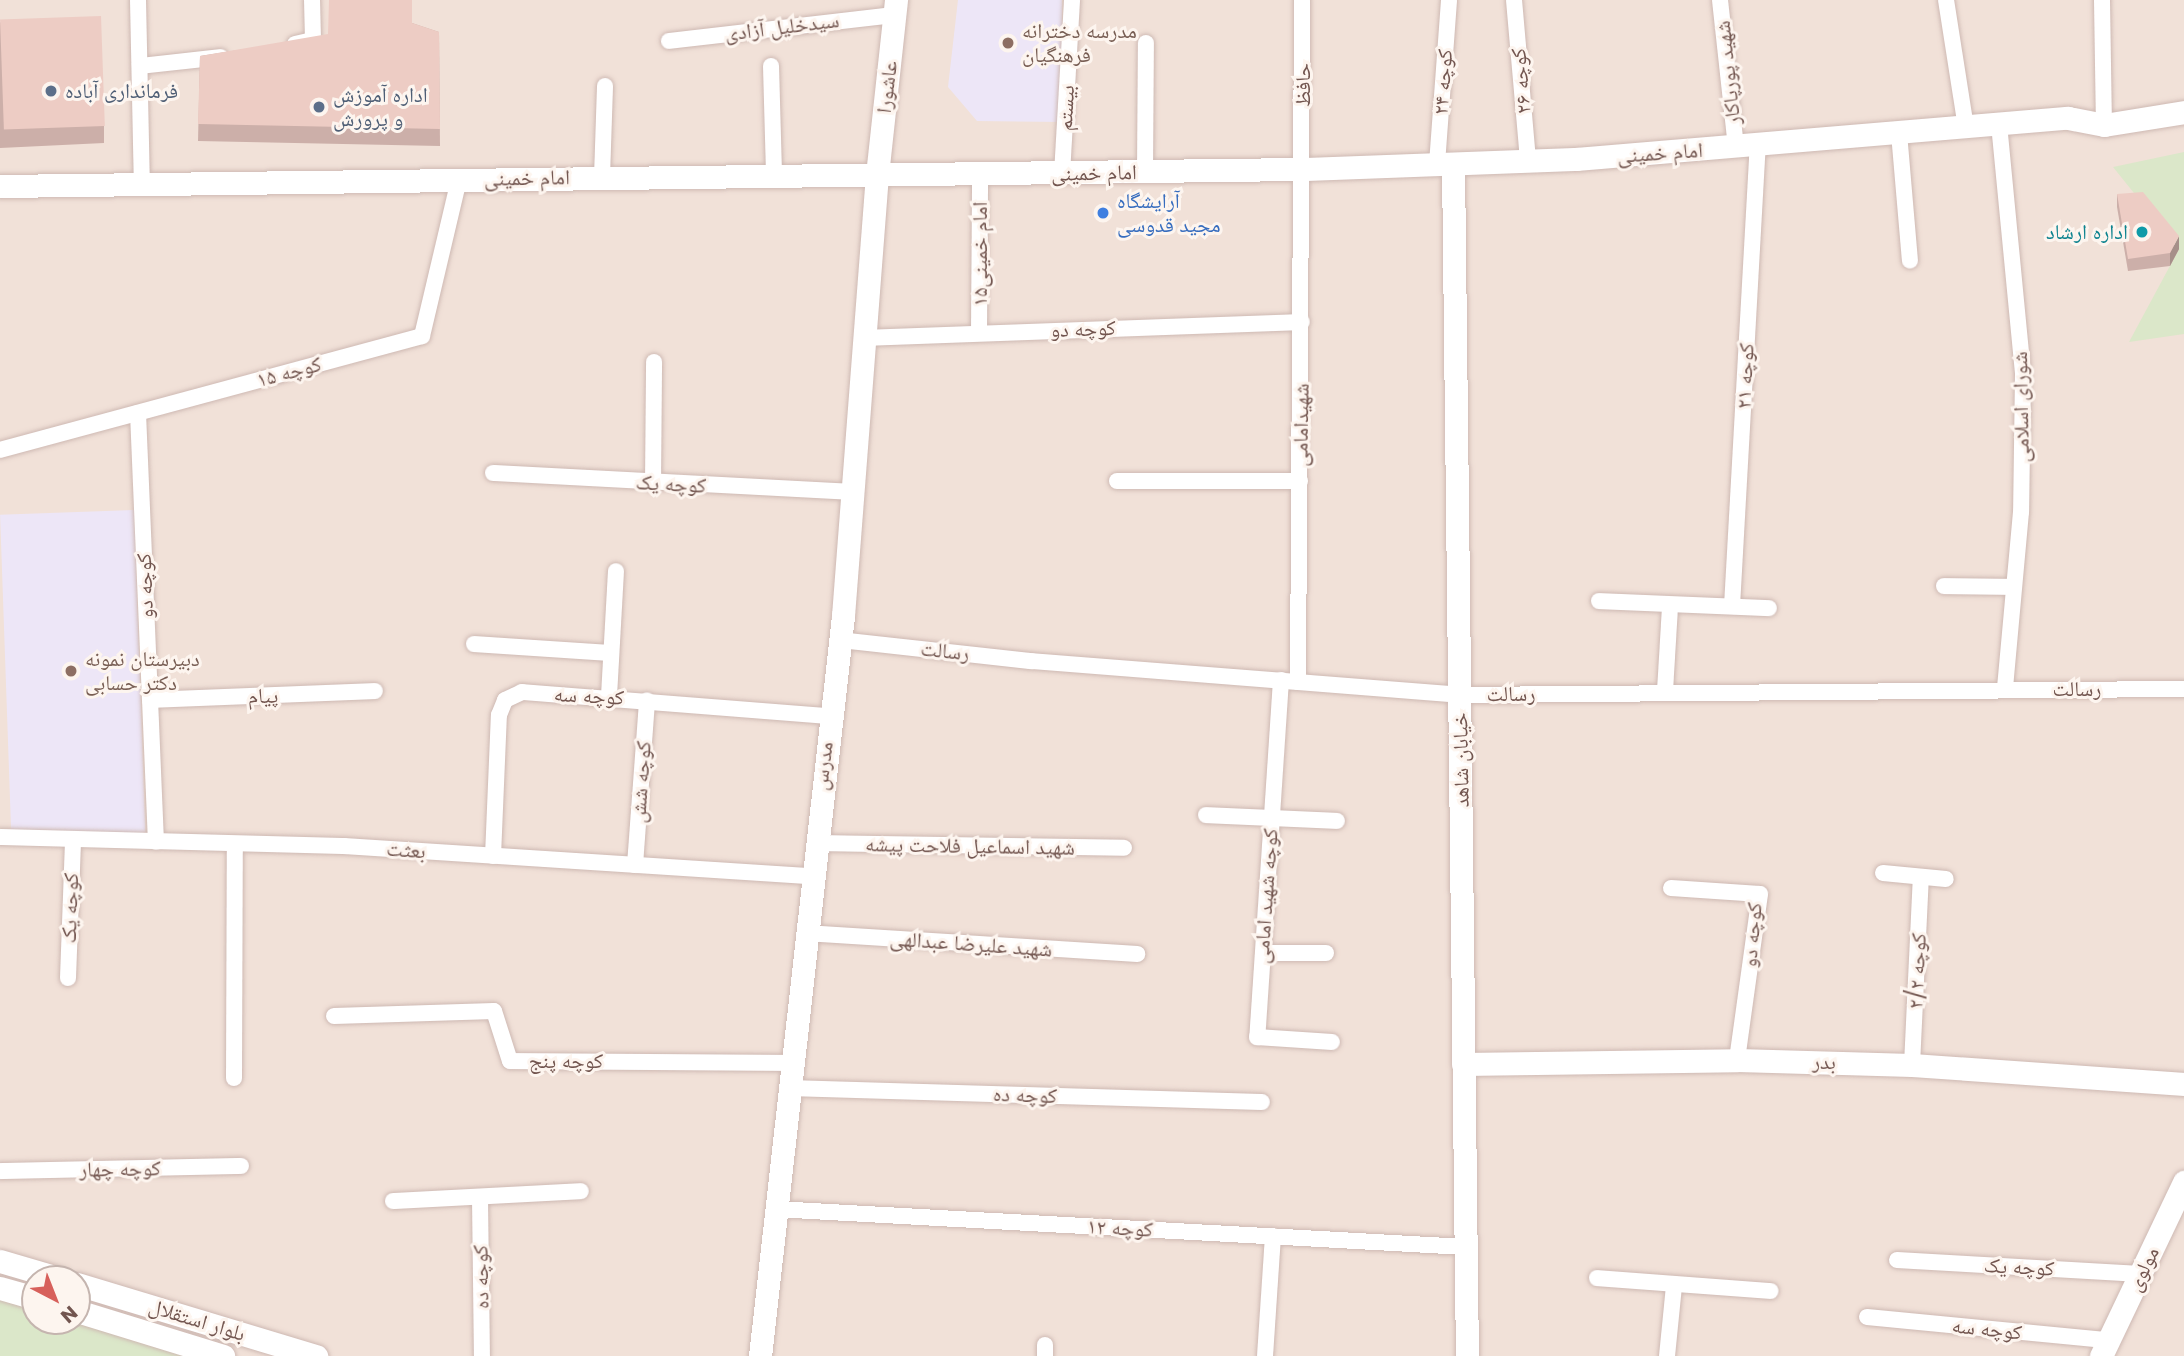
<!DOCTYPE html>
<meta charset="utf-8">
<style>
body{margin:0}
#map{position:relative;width:2184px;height:1356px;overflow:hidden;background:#faf1e9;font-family:Poppins,"Noto Naskh Arabic",sans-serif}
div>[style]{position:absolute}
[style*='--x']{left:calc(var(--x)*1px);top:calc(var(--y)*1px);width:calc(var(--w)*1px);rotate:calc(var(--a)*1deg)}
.residential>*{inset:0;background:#f1e1d8}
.education>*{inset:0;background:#ede6f7;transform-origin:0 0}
.green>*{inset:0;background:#dbe7c9}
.roads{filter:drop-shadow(0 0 2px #ceb9b3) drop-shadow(0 0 2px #ceb9b3)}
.street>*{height:16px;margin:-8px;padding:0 8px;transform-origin:8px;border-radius:8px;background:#fff}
.secondary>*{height:23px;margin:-11.5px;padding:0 11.5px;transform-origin:11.5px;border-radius:11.5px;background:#fff}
.wall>*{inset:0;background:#ccafa9}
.shaded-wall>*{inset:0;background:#a68f89}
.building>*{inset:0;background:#edccc4;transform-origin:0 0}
.dots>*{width:19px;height:19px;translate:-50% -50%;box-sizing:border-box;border:4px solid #fdf5ef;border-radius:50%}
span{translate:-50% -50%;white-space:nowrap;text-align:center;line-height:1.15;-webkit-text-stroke:6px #fdf5ef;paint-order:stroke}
.street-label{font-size:21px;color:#72554f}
.education-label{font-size:21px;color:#785e54}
.left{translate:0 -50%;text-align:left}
.service-label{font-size:21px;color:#4e5e75}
.shop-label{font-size:21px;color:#366cbe}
.culture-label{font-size:21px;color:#0d838f}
.right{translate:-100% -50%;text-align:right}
.north{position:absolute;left:21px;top:1265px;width:70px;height:70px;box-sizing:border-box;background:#fdf5ef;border:2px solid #c5b5af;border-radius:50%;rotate:138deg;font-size:19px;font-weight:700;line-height:28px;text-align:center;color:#72554f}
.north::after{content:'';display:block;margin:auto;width:24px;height:32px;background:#d7605b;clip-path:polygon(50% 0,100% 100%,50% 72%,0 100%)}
</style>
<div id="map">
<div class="residential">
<i style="clip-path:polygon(0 0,2184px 0,2184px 1356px,189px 1356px,77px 1321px,77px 1279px,35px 1279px,35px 1309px,0 1299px)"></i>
</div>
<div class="education">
<i style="clip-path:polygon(958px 0,1062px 0,1063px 122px,977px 121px,948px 87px)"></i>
<i style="left:134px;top:510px;width:326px;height:134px;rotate:88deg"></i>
</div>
<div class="green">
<i style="clip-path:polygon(2184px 152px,2184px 334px,2129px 342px,2179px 249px,2113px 167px)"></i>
<i style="clip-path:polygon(0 1299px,35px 1309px,35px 1321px,73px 1321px,189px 1356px,0 1356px)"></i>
</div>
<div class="roads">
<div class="street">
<i style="--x:138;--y:0;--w:184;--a:88.8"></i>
<i style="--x:1514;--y:0;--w:162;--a:85"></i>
<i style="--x:1720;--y:0;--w:148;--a:83.8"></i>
<i style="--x:1946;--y:0;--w:130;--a:81.1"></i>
<i style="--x:2102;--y:0;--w:125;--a:89.1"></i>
<i style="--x:669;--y:41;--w:227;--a:-6.6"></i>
<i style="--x:295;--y:44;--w:18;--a:-13"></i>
<i style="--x:313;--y:40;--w:40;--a:-91.4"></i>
<i style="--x:140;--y:66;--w:81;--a:-6.3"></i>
<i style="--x:771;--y:66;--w:110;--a:88.4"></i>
<i style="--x:1999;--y:124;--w:252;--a:84.5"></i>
<i style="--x:2023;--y:375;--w:137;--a:90.8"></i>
<i style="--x:2021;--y:512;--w:178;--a:95.2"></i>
<i style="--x:1899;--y:133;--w:128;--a:85.1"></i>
<i style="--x:1437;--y:164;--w:164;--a:-85.8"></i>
<i style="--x:1145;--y:173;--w:130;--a:-89.6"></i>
<i style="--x:1062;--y:174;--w:174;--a:-86.7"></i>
<i style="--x:602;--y:177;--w:91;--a:-88.1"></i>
<i style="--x:979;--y:333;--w:158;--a:-89.6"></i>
<i style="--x:864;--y:338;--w:438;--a:-2.1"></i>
<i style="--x:138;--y:413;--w:429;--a:87.6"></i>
<i style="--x:0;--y:450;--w:437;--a:-15.1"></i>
<i style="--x:422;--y:336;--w:161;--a:-76.7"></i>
<i style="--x:493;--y:473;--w:358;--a:3"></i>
<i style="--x:1117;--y:481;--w:183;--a:0"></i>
<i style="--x:653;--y:484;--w:122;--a:-89.5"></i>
<i style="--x:1944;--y:586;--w:68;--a:0.8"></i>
<i style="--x:1599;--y:601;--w:170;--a:2.4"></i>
<i style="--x:1732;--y:606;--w:462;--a:-86.8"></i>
<i style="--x:840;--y:640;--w:192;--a:6.3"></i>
<i style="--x:1031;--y:661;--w:431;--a:4.5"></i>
<i style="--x:1461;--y:695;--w:723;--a:-0.48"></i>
<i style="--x:474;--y:644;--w:136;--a:3.8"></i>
<i style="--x:1281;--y:680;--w:358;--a:93.8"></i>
<i style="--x:1257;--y:1037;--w:75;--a:3.8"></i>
<i style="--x:1298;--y:682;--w:682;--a:-89.66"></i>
<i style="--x:1665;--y:691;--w:85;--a:-86.6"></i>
<i style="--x:609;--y:696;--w:125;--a:-86.8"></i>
<i style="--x:150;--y:700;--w:225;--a:-2.3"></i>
<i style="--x:1206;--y:815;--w:131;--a:2.6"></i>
<i style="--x:0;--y:837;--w:344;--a:1.5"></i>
<i style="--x:344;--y:846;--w:468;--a:3.7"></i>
<i style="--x:815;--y:843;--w:309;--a:0.9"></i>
<i style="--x:493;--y:856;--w:141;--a:-87.6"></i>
<i style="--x:499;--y:715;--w:16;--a:-68"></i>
<i style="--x:505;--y:700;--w:19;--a:-25"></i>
<i style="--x:522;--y:692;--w:309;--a:4.5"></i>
<i style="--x:635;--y:865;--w:165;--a:-85.8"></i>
<i style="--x:1883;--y:873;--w:63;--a:5.4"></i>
<i style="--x:1671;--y:888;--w:89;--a:3.9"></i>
<i style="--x:1760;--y:894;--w:168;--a:97.9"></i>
<i style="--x:805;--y:933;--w:333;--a:3.6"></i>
<i style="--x:1263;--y:953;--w:63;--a:0"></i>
<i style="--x:68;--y:978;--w:139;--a:-87.9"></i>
<i style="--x:334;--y:1016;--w:160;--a:-1.8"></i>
<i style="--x:494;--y:1011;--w:52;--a:72.3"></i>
<i style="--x:510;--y:1061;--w:281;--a:0.4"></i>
<i style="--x:1912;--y:1065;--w:188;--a:-87.3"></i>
<i style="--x:234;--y:1078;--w:234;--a:-89.8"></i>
<i style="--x:788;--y:1088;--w:474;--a:1.7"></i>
<i style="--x:0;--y:1171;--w:241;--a:-1.2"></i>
<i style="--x:480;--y:1198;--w:158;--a:89.3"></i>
<i style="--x:393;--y:1201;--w:188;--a:-3"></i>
<i style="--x:775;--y:1209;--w:692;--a:3.15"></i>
<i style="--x:1897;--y:1260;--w:244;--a:3.3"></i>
<i style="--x:1597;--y:1278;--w:174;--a:4.3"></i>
<i style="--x:1867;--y:1317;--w:242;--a:5.5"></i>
<i style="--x:1045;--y:1356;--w:11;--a:-90"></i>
<i style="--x:1265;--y:1356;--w:120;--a:-86.2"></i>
<i style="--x:1667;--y:1356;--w:70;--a:-84.3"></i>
</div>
<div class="secondary">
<i style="--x:1453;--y:164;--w:1192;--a:89.33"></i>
<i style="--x:0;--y:186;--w:1304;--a:-0.75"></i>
<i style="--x:1304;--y:169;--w:272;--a:-2.1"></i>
<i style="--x:1576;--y:159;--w:494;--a:-4.8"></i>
<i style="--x:2068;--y:118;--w:37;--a:11"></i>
<i style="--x:2104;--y:125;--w:81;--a:-9.2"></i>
<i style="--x:1463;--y:1064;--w:274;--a:-0.8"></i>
<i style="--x:1737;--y:1060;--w:175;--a:1.6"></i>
<i style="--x:1912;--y:1065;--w:273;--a:4"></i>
<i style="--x:0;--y:1261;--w:64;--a:16.4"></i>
<i style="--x:77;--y:1284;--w:250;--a:16.8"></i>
<i style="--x:0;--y:1288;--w:36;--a:16"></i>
<i style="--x:77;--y:1311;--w:153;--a:17.1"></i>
<i style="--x:760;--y:1356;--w:745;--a:-83.6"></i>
<i style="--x:843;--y:616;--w:442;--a:-85.6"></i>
<i style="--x:877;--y:175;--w:176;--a:-83.8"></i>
<i style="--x:2101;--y:1356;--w:193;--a:-64.5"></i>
</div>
</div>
<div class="wall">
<i style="clip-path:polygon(0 22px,104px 126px,104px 143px,0 148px)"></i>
<i style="clip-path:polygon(412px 23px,439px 32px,440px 146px,198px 141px,200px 56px)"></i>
<i style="clip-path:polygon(2117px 194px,2179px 249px,2170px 266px,2128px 271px,2117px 207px)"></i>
</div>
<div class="shaded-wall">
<i style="clip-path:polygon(2179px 236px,2179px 249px,2170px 266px,2170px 253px)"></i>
</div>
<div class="building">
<i style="clip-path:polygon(329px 0,412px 0,412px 23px,439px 32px,440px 129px,198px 124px,200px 56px,328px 34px)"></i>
<i style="left:101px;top:16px;width:110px;height:101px;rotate:88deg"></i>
<i style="clip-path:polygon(2143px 192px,2179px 236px,2170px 253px,2128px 259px,2117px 194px)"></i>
</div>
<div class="dots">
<i style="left:1008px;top:43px;background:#8d6e63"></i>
<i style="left:51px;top:91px;background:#5c6f8a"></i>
<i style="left:319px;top:107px;background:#5c6f8a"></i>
<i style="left:1103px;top:213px;background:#3f7fe0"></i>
<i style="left:2142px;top:232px;background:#0f9aa8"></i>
<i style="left:71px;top:671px;background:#8d6e63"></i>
</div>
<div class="street-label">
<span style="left:782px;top:27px;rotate:-7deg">سیدخلیل آزادی</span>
<span style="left:1728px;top:73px;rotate:-96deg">شهید پورپاکار</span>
<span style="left:1521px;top:81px;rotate:-95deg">کوچه ۲۶</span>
<span style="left:1443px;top:82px;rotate:-86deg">کوچه ۲۴</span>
<span style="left:1303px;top:85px;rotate:-90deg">حافظ</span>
<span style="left:887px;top:87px;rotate:-83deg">عاشورا</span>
<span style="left:1066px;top:108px;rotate:-87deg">بیستم</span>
<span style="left:1660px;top:153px;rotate:-4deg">امام خمینی</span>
<span style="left:1094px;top:173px;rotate:-1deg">امام خمینی</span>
<span style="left:527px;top:178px;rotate:-1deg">امام خمینی</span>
<span style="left:980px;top:254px;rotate:-90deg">امام خمینی۱۵</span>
<span style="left:1083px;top:329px;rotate:-2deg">کوچه دو</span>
<span style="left:289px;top:372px;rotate:-15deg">کوچه ۱۵</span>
<span style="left:1745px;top:376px;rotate:-87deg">کوچه ۲۱</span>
<span style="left:2021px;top:407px;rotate:-91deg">شورای اسلامی</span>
<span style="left:1301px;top:425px;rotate:-89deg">شهیدامامی</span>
<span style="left:671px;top:484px;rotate:3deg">کوچه یک</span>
<span style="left:145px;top:586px;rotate:-92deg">کوچه دو</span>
<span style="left:945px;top:651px;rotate:6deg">رسالت</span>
<span style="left:2077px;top:689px">رسالت</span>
<span style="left:1511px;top:694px;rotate:-1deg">رسالت</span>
<span style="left:263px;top:696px;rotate:-2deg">پیام</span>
<span style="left:589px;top:696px;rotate:3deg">کوچه سه</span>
<span style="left:1461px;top:760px;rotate:-91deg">خیابان شاهد</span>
<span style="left:823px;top:766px;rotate:-83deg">مدرس</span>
<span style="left:641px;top:782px;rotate:-86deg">کوچه شش</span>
<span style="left:970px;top:846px;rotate:1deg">شهید اسماعیل فلاحت پیشه</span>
<span style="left:406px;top:850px;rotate:4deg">بعثت</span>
<span style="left:1266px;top:896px;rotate:-86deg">کوچه شهید امامی</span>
<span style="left:70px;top:908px;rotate:-88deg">کوچه یک</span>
<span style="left:1752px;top:935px;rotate:-85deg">کوچه دو</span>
<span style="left:971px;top:944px;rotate:4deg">شهید علیرضا عبدالهی</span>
<span style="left:1917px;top:971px;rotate:-87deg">کوچه ۲/۲</span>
<span style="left:566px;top:1061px">کوچه پنج</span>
<span style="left:1824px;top:1062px;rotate:1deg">بدر</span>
<span style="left:1025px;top:1095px;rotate:2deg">کوچه ده</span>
<span style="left:120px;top:1169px;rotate:-1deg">کوچه چهار</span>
<span style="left:1120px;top:1228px;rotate:3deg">کوچه ۱۲</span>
<span style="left:2019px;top:1267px;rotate:3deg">کوچه یک</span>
<span style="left:2143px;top:1269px;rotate:-64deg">مولوی</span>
<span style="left:481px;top:1277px;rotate:-91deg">کوچه ده</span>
<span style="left:197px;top:1320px;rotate:17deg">بلوار استقلال</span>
<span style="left:1987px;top:1329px;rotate:6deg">کوچه سه</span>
</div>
<div class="education-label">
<span class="left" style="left:1022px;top:43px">مدرسه دخترانه<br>فرهنگیان</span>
<span class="left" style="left:85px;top:671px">دبیرستان نمونه<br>دکتر حسابی</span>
</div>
<div class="service-label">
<span class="left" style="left:65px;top:91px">فرمانداری آباده</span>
<span class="left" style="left:333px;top:107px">اداره آموزش<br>و پرورش</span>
</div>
<div class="shop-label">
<span class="left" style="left:1117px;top:213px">آرایشگاه<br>مجید قدوسی</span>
</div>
<div class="culture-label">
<span class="right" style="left:2128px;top:232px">اداره ارشاد</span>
</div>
<div class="north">N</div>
</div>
